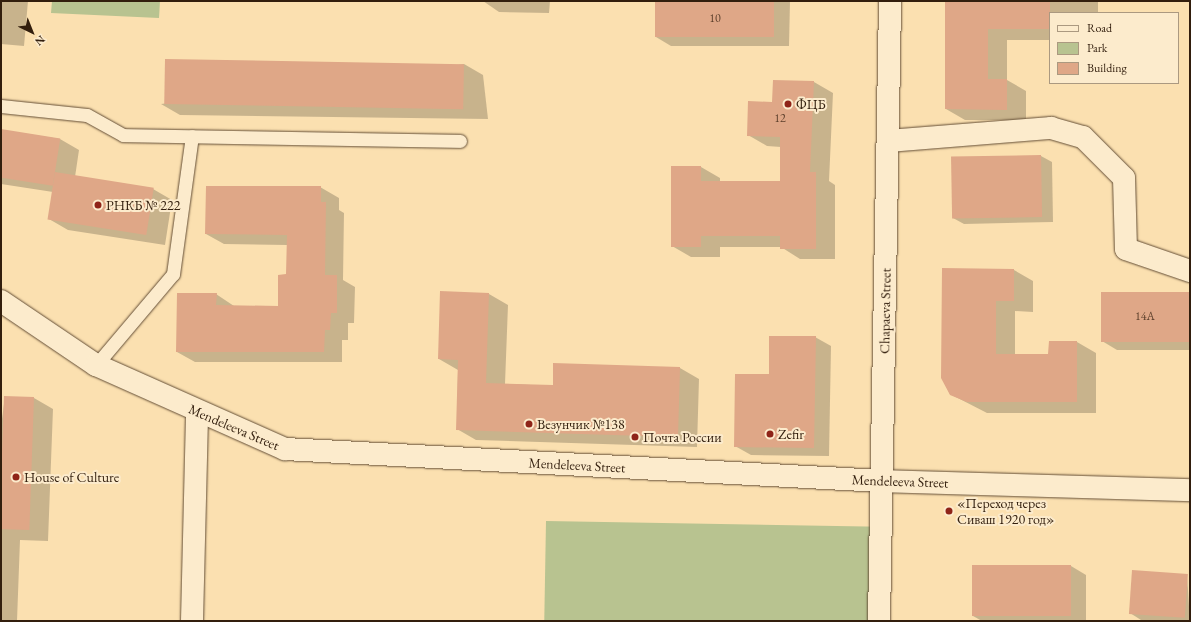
<!DOCTYPE html>
<meta charset="utf-8">
<style>
body{margin:0}
#map{position:relative;width:1191px;height:622px;overflow:hidden;background:#fbe0b0;font-family:"EB Garamond",serif}
div>[style]{position:absolute}
[style*='--x']{left:calc(var(--x)*1px);top:calc(var(--y)*1px);width:calc(var(--w)*1px);rotate:calc(var(--a)*1deg)}
.green>*{inset:0;background:#b8c390;transform-origin:0 0}
.shadow>*{inset:0;background:#0003}
.building>*{inset:0;background:#dfa787;transform-origin:0 0}
.roads{filter:drop-shadow(0 0 1px #644e36) drop-shadow(0 0 1px #644e36)}
.lane>*{height:13px;margin:-6.5px;padding:0 6.5px;transform-origin:6.5px;border-radius:6.5px;background:#fcebcc}
.street>*{height:22px;margin:-11px;padding:0 11px;transform-origin:11px;border-radius:11px;background:#fcebcc}
.secondary>*{height:22px;margin:-11px;padding:0 11px;transform-origin:11px;border-radius:11px;background:#fcebcc}
.dots>*{width:11px;height:11px;translate:-50% -50%;box-sizing:border-box;border:2px solid #fcebcc;border-radius:50%}
span{translate:-50% -50%;white-space:nowrap;text-align:center;line-height:1.15;-webkit-text-stroke:4px #fcebcc;paint-order:stroke}
.number-label{font-size:12px;color:#5d402c}
.number-label span{-webkit-text-stroke-width:0}
.poi-label{font-size:14px;color:#321e0d}
.left{translate:0 -50%;text-align:left}
.street-label{font-size:14px;color:#321e0d}
.frame{position:absolute;inset:0;border:2px solid #321e0d;pointer-events:none}
.legend{position:absolute;left:1049px;top:12px;width:130px;height:72px;box-sizing:border-box;background:#fcebcc;border:1px solid #ab9980;margin:0;padding:5px 7px;list-style:none;font-size:12px;color:#321e0d}
.legend li{display:flex;align-items:center;gap:8px;height:20px}
.legend b{width:20px;border:1px solid #ab9980}
.north{position:absolute;left:12px;top:12px;width:40px;height:40px;-webkit-text-stroke:3px #fcebcc;paint-order:stroke;rotate:137deg;font-size:11px;font-weight:700;line-height:16px;text-align:center;color:#321e0d}
.north::after{content:'';display:block;margin:auto;width:14px;height:18px;background:#321e0d;clip-path:polygon(50% 0,100% 100%,50% 72%,0 100%)}
</style>
<div id="map">
<div class="green">
<i style="clip-path:polygon(52px 1px,160px 1px,159px 18px,51px 13px)"></i>
<i style="left:546px;top:521px;width:335px;height:100px;rotate:1deg"></i>
</div>
<div class="shadow">
<i style="clip-path:polygon(1px 1px,28px 1px,24px 46px,1px 44px)"></i>
<i style="clip-path:polygon(483px 1px,550px 1px,549px 13px,499px 12px)"></i>
<i style="clip-path:polygon(656px 1px,790px 1px,789px 46px,671px 46px,656px 37px)"></i>
<i style="clip-path:polygon(947px 1px,1098px 1px,1098px 13px,1050px 13px,1050px 40px,1007px 40px,1007px 80px,1026px 91px,1026px 120px,965px 120px,946px 109px)"></i>
<i style="clip-path:polygon(464px 64px,483px 75px,488px 119px,180px 115px,161px 104px)"></i>
<i style="clip-path:polygon(814px 82px,833px 93px,829px 181px,835px 185px,835px 259px,800px 259px,781px 247px,720px 247px,720px 257px,691px 257px,672px 246px,701px 167px,720px 178px,720px 182px,781px 182px,781px 147px,767px 146px,748px 135px,773px 103px)"></i>
<i style="clip-path:polygon(1px 130px,60px 139px,79px 150px,75px 177px,153px 189px,172px 200px,165px 245px,68px 230px,49px 219px,53px 192px,1px 184px)"></i>
<i style="clip-path:polygon(1041px 156px,1052px 162px,1053px 222px,964px 224px,953px 218px,952px 158px)"></i>
<i style="clip-path:polygon(320px 187px,339px 198px,339px 210px,344px 213px,343px 280px,355px 287px,354px 323px,348px 323px,348px 340px,342px 340px,342px 362px,195px 362px,177px 352px,216px 294px,234px 306px,279px 307px,287px 275px,287px 245px,224px 244px,206px 234px)"></i>
<i style="clip-path:polygon(1014px 270px,1033px 281px,1033px 312px,1015px 311px,1015px 355px,1049px 355px,1050px 342px,1077px 342px,1096px 353px,1096px 413px,987px 413px,950px 394px,942px 378px)"></i>
<i style="clip-path:polygon(1190px 293px,1190px 350px,1117px 350px,1102px 341px)"></i>
<i style="clip-path:polygon(489px 294px,508px 305px,505px 384px,554px 386px,680px 368px,699px 379px,697px 447px,476px 440px,457px 429px,458px 370px,439px 359px)"></i>
<i style="clip-path:polygon(815px 337px,831px 346px,829px 456px,751px 455px,735px 446px,770px 375px)"></i>
<i style="clip-path:polygon(5px 397px,34px 398px,53px 409px,48px 541px,20px 540px,17px 621px,1px 621px,1px 426px)"></i>
<i style="clip-path:polygon(973px 566px,1071px 566px,1086px 575px,1086px 621px,982px 621px,973px 616px)"></i>
<i style="clip-path:polygon(1187px 575px,1190px 621px,1141px 620px,1130px 613px)"></i>
</div>
<div class="building">
<i style="left:655px;top:1px;width:119px;height:36px"></i>
<i style="clip-path:polygon(945px 1px,1050px 1px,1050px 29px,988px 29px,988px 79px,1007px 79px,1007px 110px,945px 109px)"></i>
<i style="left:165px;top:59px;width:299px;height:45px;rotate:1deg"></i>
<i style="clip-path:polygon(773px 80px,814px 81px,810px 172px,816px 172px,816px 249px,780px 249px,780px 236px,701px 236px,701px 247px,671px 247px,671px 166px,701px 166px,701px 181px,780px 181px,780px 137px,747px 136px,748px 101px,772px 102px)"></i>
<i style="left:1px;top:129px;width:60px;height:48px;rotate:9deg"></i>
<i style="left:1041px;top:155px;width:62px;height:90px;rotate:89deg"></i>
<i style="left:55px;top:172px;width:100px;height:48px;rotate:9deg"></i>
<i style="clip-path:polygon(206px 186px,321px 186px,321px 202px,326px 202px,325px 275px,337px 275px,337px 313px,331px 313px,330px 330px,325px 330px,324px 352px,176px 352px,177px 293px,217px 293px,216px 305px,278px 306px,278px 275px,286px 274px,287px 235px,205px 234px)"></i>
<i style="clip-path:polygon(942px 268px,1014px 269px,1014px 301px,996px 301px,996px 354px,1048px 354px,1049px 341px,1077px 341px,1077px 402px,967px 402px,950px 395px,941px 378px)"></i>
<i style="clip-path:polygon(440px 291px,489px 293px,486px 383px,553px 385px,553px 363px,680px 367px,678px 437px,456px 430px,458px 360px,438px 359px)"></i>
<i style="left:1101px;top:292px;width:89px;height:50px"></i>
<i style="clip-path:polygon(769px 336px,816px 336px,814px 448px,734px 447px,735px 374px,769px 374px)"></i>
<i style="left:4px;top:396px;width:30px;height:133px;rotate:2deg"></i>
<i style="left:972px;top:565px;width:99px;height:51px"></i>
<i style="left:1132px;top:570px;width:56px;height:44px;rotate:4deg"></i>
</div>
<div class="roads">
<div class="lane">
<i style="--x:1;--y:106;--w:86;--a:6"></i>
<i style="--x:87;--y:115;--w:41;--a:29.1"></i>
<i style="--x:123;--y:135;--w:337;--a:1"></i>
<i style="--x:96;--y:365;--w:119;--a:-49.8"></i>
<i style="--x:173;--y:274;--w:139;--a:-82.2"></i>
</div>
<div class="street">
<i style="--x:888;--y:141;--w:164;--a:-4.6"></i>
<i style="--x:1051;--y:128;--w:33;--a:16"></i>
<i style="--x:1083;--y:137;--w:58;--a:45"></i>
<i style="--x:1124;--y:178;--w:71;--a:88.4"></i>
<i style="--x:1126;--y:249;--w:68;--a:19"></i>
<i style="--x:881;--y:481;--w:309;--a:1.7"></i>
<i style="--x:192;--y:621;--w:210;--a:-88.6"></i>
</div>
<div class="secondary">
<i style="--x:1;--y:301;--w:115;--a:34"></i>
<i style="--x:96;--y:365;--w:207;--a:24"></i>
<i style="--x:285;--y:449;--w:597;--a:3.07"></i>
<i style="--x:879;--y:621;--w:620;--a:-88.98"></i>
</div>
</div>
<div class="dots">
<i style="left:788px;top:104px;background:#8f2418"></i>
<i style="left:98px;top:205px;background:#8f2418"></i>
<i style="left:529px;top:424px;background:#8f2418"></i>
<i style="left:770px;top:434px;background:#8f2418"></i>
<i style="left:635px;top:437px;background:#8f2418"></i>
<i style="left:16px;top:477px;background:#8f2418"></i>
<i style="left:949px;top:511px;background:#8f2418"></i>
</div>
<div class="number-label">
<span style="left:715px;top:19px">10</span>
<span style="left:780px;top:119px">12</span>
<span style="left:1145px;top:317px">14А</span>
</div>
<div class="poi-label">
<span class="left" style="left:796px;top:104px">ФЦБ</span>
<span class="left" style="left:106px;top:205px">РНКБ № 222</span>
<span class="left" style="left:537px;top:424px">Везунчик №138</span>
<span class="left" style="left:778px;top:434px">Zefir</span>
<span class="left" style="left:643px;top:437px">Почта России</span>
<span class="left" style="left:24px;top:477px">House of Culture</span>
<span class="left" style="left:957px;top:511px">«Переход через<br>Сиваш 1920 год»</span>
</div>
<div class="street-label">
<span style="left:885px;top:311px;rotate:-89deg">Chapaeva Street</span>
<span style="left:234px;top:427px;rotate:23deg">Mendeleeva Street</span>
<span style="left:577px;top:465px;rotate:3deg">Mendeleeva Street</span>
<span style="left:900px;top:481px;rotate:2deg">Mendeleeva Street</span>
</div>
<div class="frame"></div>
<ul class="legend">
<li><b style="height:5px;background:#fcebcc"></b>Road</li>
<li><b style="height:11px;background:#b8c390"></b>Park</li>
<li><b style="height:11px;background:#dfa787"></b>Building</li>
</ul>
<div class="north">N</div>
</div>
